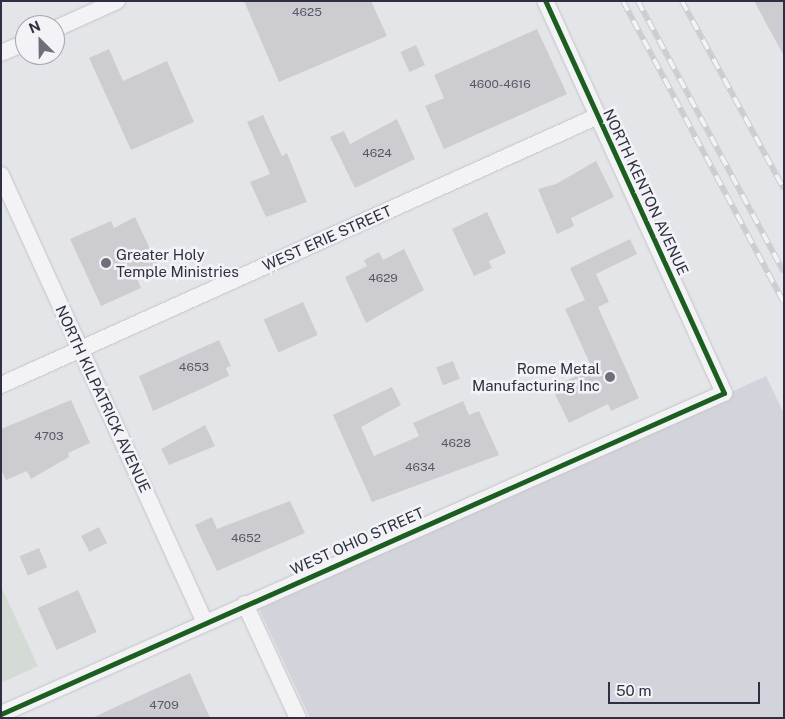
<!DOCTYPE html>
<style>
body{margin:0}
#map{position:relative;width:785px;height:719px;overflow:hidden;background:#e4e5e9;font-family:"Public Sans",sans-serif}
div>[style]{position:absolute}
[style*='--x']{left:calc(var(--x)*1px);top:calc(var(--y)*1px);width:calc(var(--w)*1px);rotate:calc(var(--a)*1deg)}
.built>*{inset:0;background:#d3d4db}
.green>*{inset:0;background:#d4dbd5}
.building>*{inset:0;background:#cdcdd1;transform-origin:0 0}
.roads{filter:drop-shadow(0 0 1px #c3c3c7) drop-shadow(0 0 1px #c3c3c7)}
.street>*{height:16px;margin:-8px;padding:0 8px;transform-origin:8px;border-radius:8px;background:#f3f3f5}
.rail>*{height:5.5px;margin-top:-2.75px;transform-origin:0;background:repeating-linear-gradient(90deg,#f3f3f7 0 11px,#cccdd0 0 22px);box-sizing:border-box;border-block:1px solid #cccdd0}
.cycleway>*{height:5px;margin:-2.5px;padding:0 2.5px;transform-origin:2.5px;border-radius:2.5px;background:#1b5e20}
.dots>*{width:14px;height:14px;translate:-50% -50%;box-sizing:border-box;border:2px solid #f3f3f7;border-radius:50%}
span{translate:-50% -50%;white-space:nowrap;text-align:center;line-height:1.15;-webkit-text-stroke:5px #f3f3f7;paint-order:stroke}
.number-label{font-size:12px;color:#565865}
.number-label span{-webkit-text-stroke-width:0}
.street-label{font-size:15px;color:#2d3040}
.poi-label{font-size:15px;color:#2d3040}
.left{translate:0 -50%;text-align:left}
.right{translate:-100% -50%;text-align:right}
.frame{position:absolute;inset:0;border:2px solid #2d3040;pointer-events:none}
.north{position:absolute;left:15px;top:15px;width:50px;height:50px;box-sizing:border-box;background:#f3f3f7;border:1px solid #a4a5ae;border-radius:50%;rotate:337deg;font-size:14px;font-weight:700;line-height:20px;text-align:center;color:#2d3040}
.north::after{content:'';display:block;margin:auto;width:18px;height:22px;background:#6d6f7b;clip-path:polygon(50% 0,100% 100%,50% 72%,0 100%)}
.scale{position:absolute;left:608px;top:682px;width:152px;height:22px;box-sizing:border-box;border:2px solid #2d3040;border-top:0;padding-left:6px;font-size:15px;line-height:18px;white-space:nowrap;color:#2d3040;-webkit-text-stroke:4px #f3f3f7;paint-order:stroke}
</style>
<div id="map">
<div class="built">
<i style="clip-path:polygon(766px 376px,784px 414px,784px 718px,310px 718px,259px 609px)"></i>
</div>
<div class="green">
<i style="clip-path:polygon(1px 586px,38px 666px,1px 683px)"></i>
</div>
<div class="building">
<i style="clip-path:polygon(244px 1px,371px 1px,387px 36px,279px 82px)"></i>
<i style="clip-path:polygon(754px 1px,784px 1px,784px 56px)"></i>
<i style="clip-path:polygon(537px 29px,567px 94px,444px 149px,425px 106px,444px 98px,434px 75px)"></i>
<i style="left:416px;top:45px;width:22px;height:17px;rotate:66deg"></i>
<i style="clip-path:polygon(109px 49px,123px 81px,167px 61px,194px 122px,131px 150px,89px 58px)"></i>
<i style="clip-path:polygon(263px 115px,282px 156px,287px 153px,307px 202px,266px 217px,250px 182px,270px 174px,247px 122px)"></i>
<i style="clip-path:polygon(397px 119px,415px 159px,355px 188px,330px 137px,344px 131px,350px 144px)"></i>
<i style="clip-path:polygon(596px 161px,614px 197px,571px 218px,574px 226px,557px 234px,538px 189px,556px 184px)"></i>
<i style="clip-path:polygon(487px 212px,506px 253px,489px 261px,492px 268px,474px 276px,452px 229px)"></i>
<i style="clip-path:polygon(135px 217px,157px 264px,135px 274px,141px 288px,101px 306px,70px 239px,111px 221px,114px 228px)"></i>
<i style="clip-path:polygon(630px 239px,637px 254px,596px 274px,609px 302px,598px 307px,639px 398px,611px 411px,608px 404px,569px 423px,552px 388px,592px 368px,565px 309px,585px 300px,570px 268px)"></i>
<i style="clip-path:polygon(404px 249px,424px 290px,366px 323px,345px 277px,367px 266px,364px 260px,379px 252px,383px 260px)"></i>
<i style="left:303px;top:302px;width:36px;height:43px;rotate:66deg"></i>
<i style="clip-path:polygon(219px 340px,231px 366px,226px 368px,229px 376px,153px 411px,139px 376px)"></i>
<i style="left:453px;top:361px;width:19px;height:18px;rotate:69deg"></i>
<i style="clip-path:polygon(392px 387px,401px 405px,361px 427px,374px 456px,419px 436px,413px 423px,463px 401px,469px 415px,479px 411px,499px 455px,372px 502px,333px 415px)"></i>
<i style="clip-path:polygon(71px 400px,90px 443px,68px 453px,69px 457px,31px 479px,27px 471px,6px 480px,1px 470px,1px 429px)"></i>
<i style="clip-path:polygon(205px 425px,215px 446px,169px 465px,161px 449px)"></i>
<i style="clip-path:polygon(290px 501px,305px 533px,217px 571px,195px 525px,212px 517px,217px 529px)"></i>
<i style="left:99px;top:527px;width:18px;height:20px;rotate:63deg"></i>
<i style="left:39px;top:548px;width:21px;height:21px;rotate:67deg"></i>
<i style="left:78px;top:590px;width:46px;height:44px;rotate:66deg"></i>
<i style="clip-path:polygon(190px 673px,210px 718px,92px 718px,122px 704px)"></i>
</div>
<div class="roads">
<div class="street">
<i style="--x:55;--y:29;--w:68;--a:-24.3"></i>
<i style="--x:1;--y:53;--w:26;--a:-23"></i>
<i style="--x:1;--y:175;--w:491;--a:65.5"></i>
<i style="--x:1;--y:385;--w:655;--a:-24.26"></i>
<i style="--x:245;--y:604;--w:126;--a:65.1"></i>
<i style="--x:1;--y:714;--w:791;--a:-23.94"></i>
<i style="--x:724;--y:393;--w:431;--a:-114.5"></i>
</div>
</div>
<div class="rail">
<i style="--x:623;--y:1;--w:341;--a:61.9"></i>
<i style="--x:638;--y:1;--w:308;--a:61.7"></i>
<i style="--x:682;--y:1;--w:214;--a:61.5"></i>
</div>
<div class="cycleway">
<i style="--x:1;--y:714;--w:791;--a:-23.94"></i>
<i style="--x:724;--y:393;--w:431;--a:-114.5"></i>
</div>
<div class="dots">
<i style="left:106px;top:263px;background:#6d6f7b"></i>
<i style="left:610px;top:377px;background:#6d6f7b"></i>
</div>
<div class="number-label">
<span style="left:307px;top:13px">4625</span>
<span style="left:500px;top:85px">4600-4616</span>
<span style="left:377px;top:154px">4624</span>
<span style="left:383px;top:279px">4629</span>
<span style="left:194px;top:368px">4653</span>
<span style="left:49px;top:437px">4703</span>
<span style="left:456px;top:444px">4628</span>
<span style="left:420px;top:468px">4634</span>
<span style="left:246px;top:539px">4652</span>
<span style="left:164px;top:706px">4709</span>
</div>
<div class="street-label">
<span style="left:646px;top:192px;rotate:65deg">NORTH KENTON AVENUE</span>
<span style="left:327px;top:238px;rotate:-24deg">WEST ERIE STREET</span>
<span style="left:103px;top:399px;rotate:65deg">NORTH KILPATRICK AVENUE</span>
<span style="left:357px;top:541px;rotate:-24deg">WEST OHIO STREET</span>
</div>
<div class="poi-label">
<span class="left" style="left:116px;top:263px">Greater Holy<br>Temple Ministries</span>
<span class="right" style="left:600px;top:377px">Rome Metal<br>Manufacturing Inc</span>
</div>
<div class="frame"></div>
<div class="north">N</div>
<div class="scale">50 m</div>
</div>
